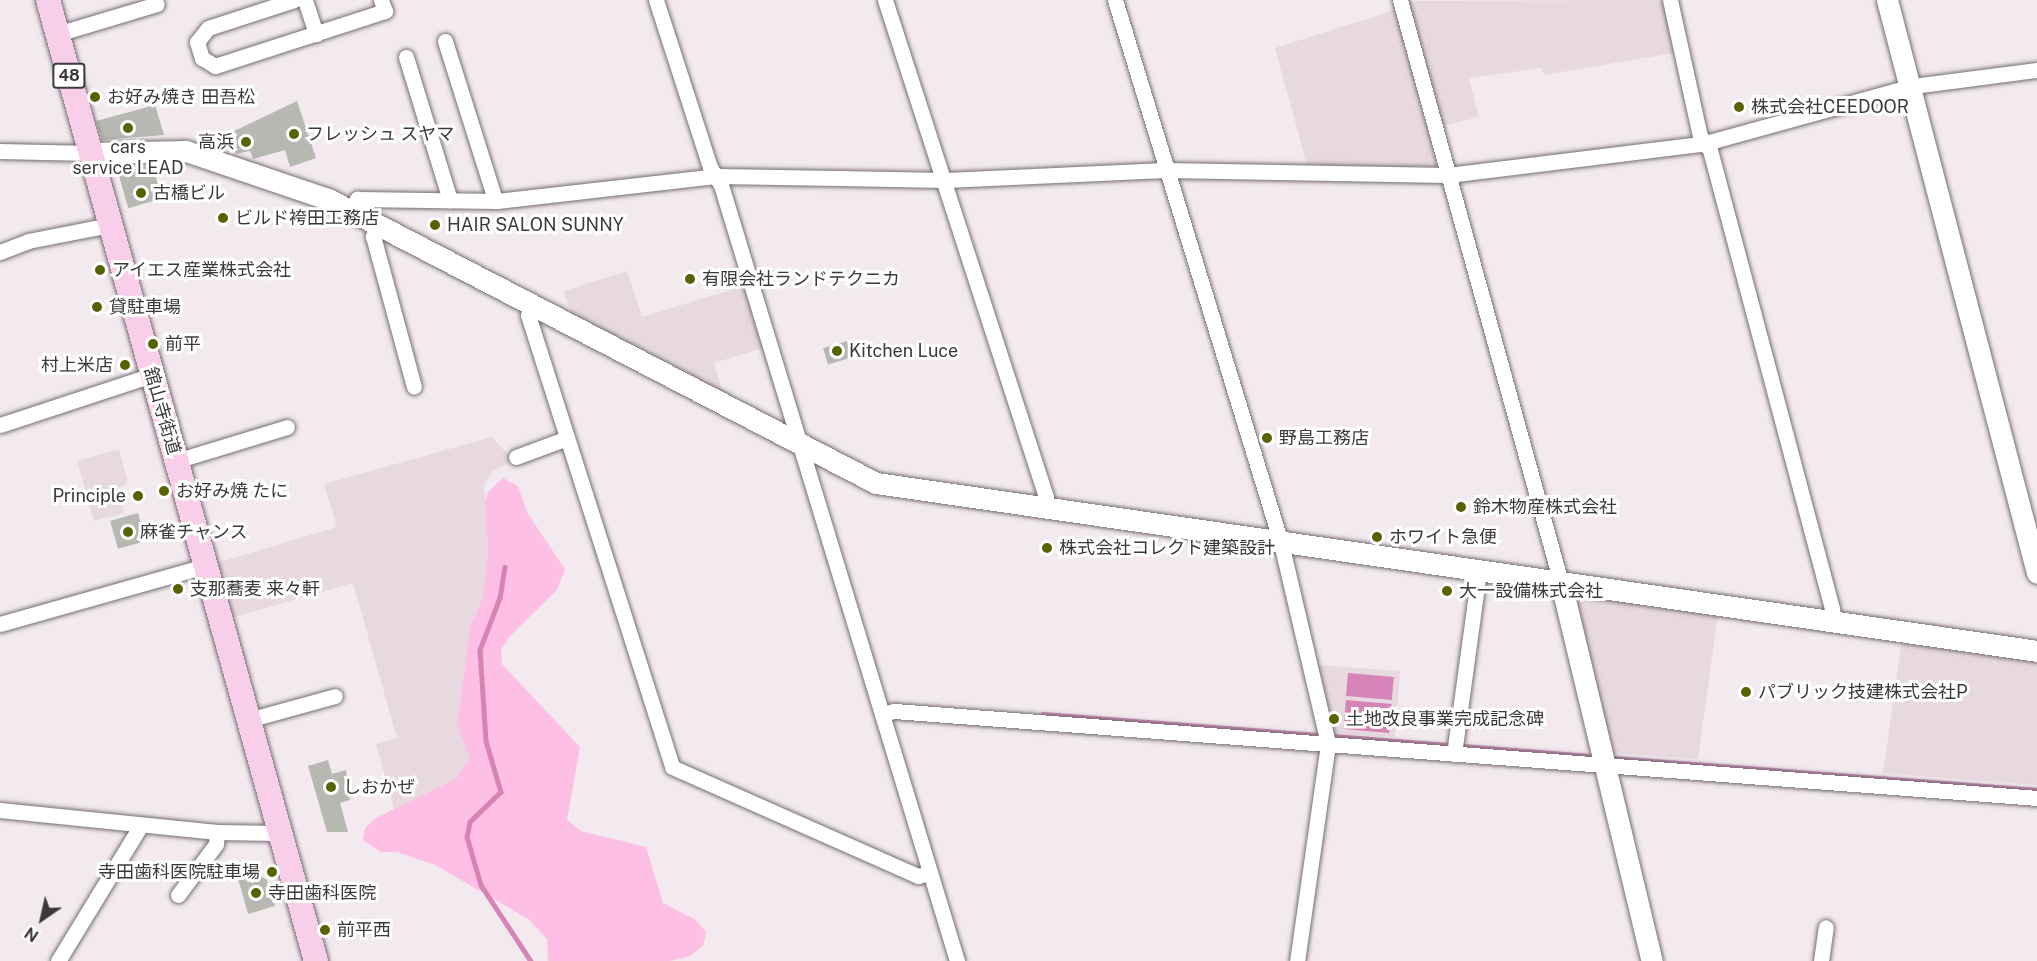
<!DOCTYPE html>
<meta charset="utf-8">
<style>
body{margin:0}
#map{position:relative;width:2037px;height:961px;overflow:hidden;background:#f2eaef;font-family:"Public Sans","Noto Sans JP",sans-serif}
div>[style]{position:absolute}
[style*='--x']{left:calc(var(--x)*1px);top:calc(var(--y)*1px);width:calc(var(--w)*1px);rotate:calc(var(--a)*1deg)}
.built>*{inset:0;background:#e8d9e1}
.green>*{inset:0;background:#febfe5}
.water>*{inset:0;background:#d683b7;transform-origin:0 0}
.stream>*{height:4.5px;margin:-2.25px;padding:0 2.25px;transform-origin:2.25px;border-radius:2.25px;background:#d683b7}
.building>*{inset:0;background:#b6b8b1;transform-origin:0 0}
.roads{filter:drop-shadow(0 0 2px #756e72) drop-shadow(0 0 2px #756e72)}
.street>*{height:15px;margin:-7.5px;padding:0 7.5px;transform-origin:7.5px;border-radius:7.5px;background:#fff}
.secondary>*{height:21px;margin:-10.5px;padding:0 10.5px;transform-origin:10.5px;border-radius:10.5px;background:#fff}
.primary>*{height:24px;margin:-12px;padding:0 12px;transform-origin:12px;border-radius:12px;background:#f9cee8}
.dots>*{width:16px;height:16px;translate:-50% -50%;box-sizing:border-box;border:3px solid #fff;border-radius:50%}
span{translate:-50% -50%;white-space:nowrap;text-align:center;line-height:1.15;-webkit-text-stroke:6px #fff;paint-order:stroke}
.shield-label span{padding:2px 4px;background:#fff;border:2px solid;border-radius:4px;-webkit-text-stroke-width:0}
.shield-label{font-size:16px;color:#3c393b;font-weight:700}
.poi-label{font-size:18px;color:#3c393b}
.left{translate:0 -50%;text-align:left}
.right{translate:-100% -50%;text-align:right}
.street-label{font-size:18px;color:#3c393b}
.north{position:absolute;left:12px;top:889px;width:60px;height:60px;-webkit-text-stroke:4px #fff;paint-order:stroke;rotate:214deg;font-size:16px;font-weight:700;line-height:24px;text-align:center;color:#3c393b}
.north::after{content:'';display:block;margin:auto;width:21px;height:27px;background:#3c393b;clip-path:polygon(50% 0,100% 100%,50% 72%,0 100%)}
</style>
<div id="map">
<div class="built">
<i style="clip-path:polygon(1664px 0,1679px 52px,1544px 75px,1542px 68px,1469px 78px,1479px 117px,1442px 126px,1407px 1px)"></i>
<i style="clip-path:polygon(1395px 10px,1438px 166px,1308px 169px,1275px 48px)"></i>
<i style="clip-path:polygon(627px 271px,642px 317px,743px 286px,763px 348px,714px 363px,724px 397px,572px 317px,564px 291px)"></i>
<i style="clip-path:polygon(492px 437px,513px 460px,493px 471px,484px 484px,488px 550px,483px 597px,470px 627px,457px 725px,470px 759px,455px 779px,394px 809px,376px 744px,397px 738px,353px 583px,228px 619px,213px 564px,337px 527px,324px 484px)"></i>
<i style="clip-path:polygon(119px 449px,127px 479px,126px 485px,117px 488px,124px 513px,94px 521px,77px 461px)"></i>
<i style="clip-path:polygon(1576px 593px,1718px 614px,1698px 759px,1609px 753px,1573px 598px)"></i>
<i style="clip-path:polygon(1902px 640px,2037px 660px,2037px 785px,1883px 773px)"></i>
<i style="clip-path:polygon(1317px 665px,1400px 671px,1395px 737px,1332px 733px)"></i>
</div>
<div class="green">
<i style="clip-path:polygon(503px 478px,518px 486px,528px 514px,565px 569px,557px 590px,509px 637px,501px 650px,502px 664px,580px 747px,567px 820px,581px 831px,646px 847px,663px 903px,696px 920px,706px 932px,703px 946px,690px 956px,670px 961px,548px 961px,547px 939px,528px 919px,435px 865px,397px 852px,381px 852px,363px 840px,365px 828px,376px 818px,455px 779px,470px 759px,457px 725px,470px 627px,483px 597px,488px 550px,485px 503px,488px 492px)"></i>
</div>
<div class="water">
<i style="left:1348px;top:673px;width:46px;height:23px;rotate:5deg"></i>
<i style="left:1346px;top:700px;width:46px;height:29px;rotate:5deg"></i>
</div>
<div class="stream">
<i style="--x:505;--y:567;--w:31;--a:99"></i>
<i style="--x:500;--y:598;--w:56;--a:111"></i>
<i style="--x:480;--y:650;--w:91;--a:86.2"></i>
<i style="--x:486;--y:741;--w:53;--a:73.6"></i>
<i style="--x:501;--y:792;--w:43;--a:135.9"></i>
<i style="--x:470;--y:822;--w:15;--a:101"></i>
<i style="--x:467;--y:837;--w:50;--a:73.7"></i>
<i style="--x:481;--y:885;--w:91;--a:56.7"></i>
<i style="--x:1043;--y:714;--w:277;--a:4.4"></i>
<i style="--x:1333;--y:736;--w:114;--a:4.5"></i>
<i style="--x:1463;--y:746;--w:126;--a:4.5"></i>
<i style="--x:1613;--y:758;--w:425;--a:4.3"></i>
</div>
<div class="building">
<i style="clip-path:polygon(297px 101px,316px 158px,290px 167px,285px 150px,253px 159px,250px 151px,236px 154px,230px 133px)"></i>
<i style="clip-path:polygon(155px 105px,164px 135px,102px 140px,96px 121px)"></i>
<i style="left:152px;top:164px;width:36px;height:35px;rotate:74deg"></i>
<i style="left:847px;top:341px;width:17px;height:25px;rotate:73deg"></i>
<i style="left:138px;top:513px;width:29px;height:29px;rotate:74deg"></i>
<i style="clip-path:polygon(328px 760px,332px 774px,346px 770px,350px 800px,340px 803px,348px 832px,327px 832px,308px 766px)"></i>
<i style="clip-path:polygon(256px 873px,267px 880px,275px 906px,248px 914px,238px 878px)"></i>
</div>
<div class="roads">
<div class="street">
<i style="--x:294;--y:0;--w:90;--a:162"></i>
<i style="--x:208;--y:28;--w:18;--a:128"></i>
<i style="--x:197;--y:42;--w:17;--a:73"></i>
<i style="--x:202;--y:58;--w:15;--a:32"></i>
<i style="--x:215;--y:66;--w:179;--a:-17.9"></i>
<i style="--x:385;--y:11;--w:12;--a:-110"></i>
<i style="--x:305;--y:0;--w:36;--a:72"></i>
<i style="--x:656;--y:0;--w:176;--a:72.1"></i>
<i style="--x:710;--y:167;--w:21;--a:59"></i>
<i style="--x:721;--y:185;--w:811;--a:73.08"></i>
<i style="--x:885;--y:0;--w:522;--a:72.05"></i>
<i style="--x:1046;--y:497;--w:12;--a:99"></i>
<i style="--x:1115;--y:0;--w:568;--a:73"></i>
<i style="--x:1281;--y:543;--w:206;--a:76.8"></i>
<i style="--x:1328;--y:744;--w:219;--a:98.1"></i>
<i style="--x:1400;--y:0;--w:605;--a:74.56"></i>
<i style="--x:1670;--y:0;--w:139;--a:77.6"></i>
<i style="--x:1700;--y:136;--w:17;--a:54"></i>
<i style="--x:1710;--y:150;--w:476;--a:75.1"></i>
<i style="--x:1832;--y:610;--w:12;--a:95"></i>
<i style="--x:57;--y:34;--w:104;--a:-16.7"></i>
<i style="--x:445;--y:41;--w:167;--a:72.5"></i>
<i style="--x:406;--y:57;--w:150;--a:72.9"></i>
<i style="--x:0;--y:151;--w:90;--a:1.3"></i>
<i style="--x:351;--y:210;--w:13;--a:-61"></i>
<i style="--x:357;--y:199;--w:140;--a:0.8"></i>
<i style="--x:497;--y:201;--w:222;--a:-6.5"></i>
<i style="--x:718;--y:176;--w:228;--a:1"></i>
<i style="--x:946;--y:180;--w:219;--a:-2.6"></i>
<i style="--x:1165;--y:170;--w:283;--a:1"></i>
<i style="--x:1448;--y:175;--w:256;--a:-7"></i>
<i style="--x:1702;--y:144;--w:219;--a:-15.4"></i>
<i style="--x:1913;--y:86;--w:125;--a:-7.4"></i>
<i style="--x:379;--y:225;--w:13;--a:119"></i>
<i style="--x:373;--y:236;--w:156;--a:74.8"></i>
<i style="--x:0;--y:252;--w:30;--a:-21"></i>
<i style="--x:28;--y:241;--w:84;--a:-11"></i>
<i style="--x:533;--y:306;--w:10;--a:119"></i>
<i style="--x:528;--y:315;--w:474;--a:72.3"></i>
<i style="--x:672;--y:767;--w:269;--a:23.9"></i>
<i style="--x:918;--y:876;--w:11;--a:-15"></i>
<i style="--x:0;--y:425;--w:160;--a:-18.2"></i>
<i style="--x:516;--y:457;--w:54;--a:-20.4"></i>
<i style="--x:176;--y:461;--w:116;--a:-17"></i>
<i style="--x:0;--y:624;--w:213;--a:-15.8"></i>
<i style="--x:882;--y:714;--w:12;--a:-14"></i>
<i style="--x:894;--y:711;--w:1146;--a:4.35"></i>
<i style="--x:248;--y:720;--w:90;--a:-15.4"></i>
<i style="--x:1454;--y:754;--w:185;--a:-82.2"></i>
<i style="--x:0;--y:810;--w:218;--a:5.8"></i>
<i style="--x:217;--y:832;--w:62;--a:0.9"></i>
<i style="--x:178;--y:895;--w:64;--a:-53.3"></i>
<i style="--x:216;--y:844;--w:12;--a:-85"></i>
<i style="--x:58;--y:961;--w:159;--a:-58.6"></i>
<i style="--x:1821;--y:961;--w:34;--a:-82"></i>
</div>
<div class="secondary">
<i style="--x:1887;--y:0;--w:592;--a:75.33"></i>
<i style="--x:90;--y:153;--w:96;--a:-1.2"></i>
<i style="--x:186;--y:151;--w:150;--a:18.7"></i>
<i style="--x:328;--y:199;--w:617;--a:27.4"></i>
<i style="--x:876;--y:483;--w:1173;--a:8.23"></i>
<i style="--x:1561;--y:583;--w:389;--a:76.5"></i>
</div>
<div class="primary">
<i style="--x:48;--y:0;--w:998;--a:74.42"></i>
</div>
</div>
<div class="dots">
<i style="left:95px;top:97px;background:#576201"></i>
<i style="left:1739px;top:107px;background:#576201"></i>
<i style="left:128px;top:128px;background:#576201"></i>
<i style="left:294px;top:134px;background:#576201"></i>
<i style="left:246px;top:142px;background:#576201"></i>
<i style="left:141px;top:193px;background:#576201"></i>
<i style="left:223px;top:218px;background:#576201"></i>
<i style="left:435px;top:225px;background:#576201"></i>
<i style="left:100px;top:270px;background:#576201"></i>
<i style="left:690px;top:279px;background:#576201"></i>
<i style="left:97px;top:307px;background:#576201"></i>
<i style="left:153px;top:344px;background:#576201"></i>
<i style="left:837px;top:351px;background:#576201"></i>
<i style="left:125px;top:365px;background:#576201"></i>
<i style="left:1267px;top:438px;background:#576201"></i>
<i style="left:164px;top:491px;background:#576201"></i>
<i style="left:138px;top:496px;background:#576201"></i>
<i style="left:1461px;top:507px;background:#576201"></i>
<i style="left:128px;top:532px;background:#576201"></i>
<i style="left:1377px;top:537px;background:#576201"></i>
<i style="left:1047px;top:548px;background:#576201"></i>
<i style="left:178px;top:589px;background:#576201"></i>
<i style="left:1447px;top:591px;background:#576201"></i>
<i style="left:1746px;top:692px;background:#576201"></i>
<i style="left:1334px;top:719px;background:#576201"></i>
<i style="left:331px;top:787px;background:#576201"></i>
<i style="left:272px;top:872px;background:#576201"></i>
<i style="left:256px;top:893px;background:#576201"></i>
<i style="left:325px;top:930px;background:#576201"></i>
</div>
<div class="shield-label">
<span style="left:69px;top:76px">48</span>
</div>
<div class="poi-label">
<span class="left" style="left:107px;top:97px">お好み焼き 田吾松</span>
<span class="left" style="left:1751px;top:107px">株式会社CEEDOOR</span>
<span class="left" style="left:306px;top:134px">フレッシュ スヤマ</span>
<span class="right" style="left:234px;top:142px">高浜</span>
<span style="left:128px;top:158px">cars<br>service LEAD</span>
<span class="left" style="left:153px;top:193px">古橋ビル</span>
<span class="left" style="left:235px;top:218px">ビルド袴田工務店</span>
<span class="left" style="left:447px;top:225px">HAIR SALON SUNNY</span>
<span class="left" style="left:112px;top:270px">アイエス産業株式会社</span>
<span class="left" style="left:702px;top:279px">有限会社ランドテクニカ</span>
<span class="left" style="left:109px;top:307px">貸駐車場</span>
<span class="left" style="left:165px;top:344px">前平</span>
<span class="left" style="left:849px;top:351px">Kitchen Luce</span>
<span class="right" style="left:113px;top:365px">村上米店</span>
<span class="left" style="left:1279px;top:438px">野島工務店</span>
<span class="left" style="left:176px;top:491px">お好み焼 たに</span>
<span class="right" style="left:126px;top:496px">Principle</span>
<span class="left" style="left:1473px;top:507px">鈴木物産株式会社</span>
<span class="left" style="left:140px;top:532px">麻雀チャンス</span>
<span class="left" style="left:1389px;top:537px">ホワイト急便</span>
<span class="left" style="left:1059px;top:548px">株式会社コレクト建築設計</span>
<span class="left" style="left:190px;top:589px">支那蕎麦 来々軒</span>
<span class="left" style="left:1459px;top:591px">大一設備株式会社</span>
<span class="left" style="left:1758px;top:692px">パブリック技建株式会社P</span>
<span class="left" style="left:1346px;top:719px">土地改良事業完成記念碑</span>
<span class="left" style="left:343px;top:787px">しおかぜ</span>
<span class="right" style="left:260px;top:872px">寺田歯科医院駐車場</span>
<span class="left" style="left:268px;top:893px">寺田歯科医院</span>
<span class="left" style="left:337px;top:930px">前平西</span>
</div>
<div class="street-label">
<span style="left:162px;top:411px;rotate:74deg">舘山寺街道</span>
</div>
<div class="north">N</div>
</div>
